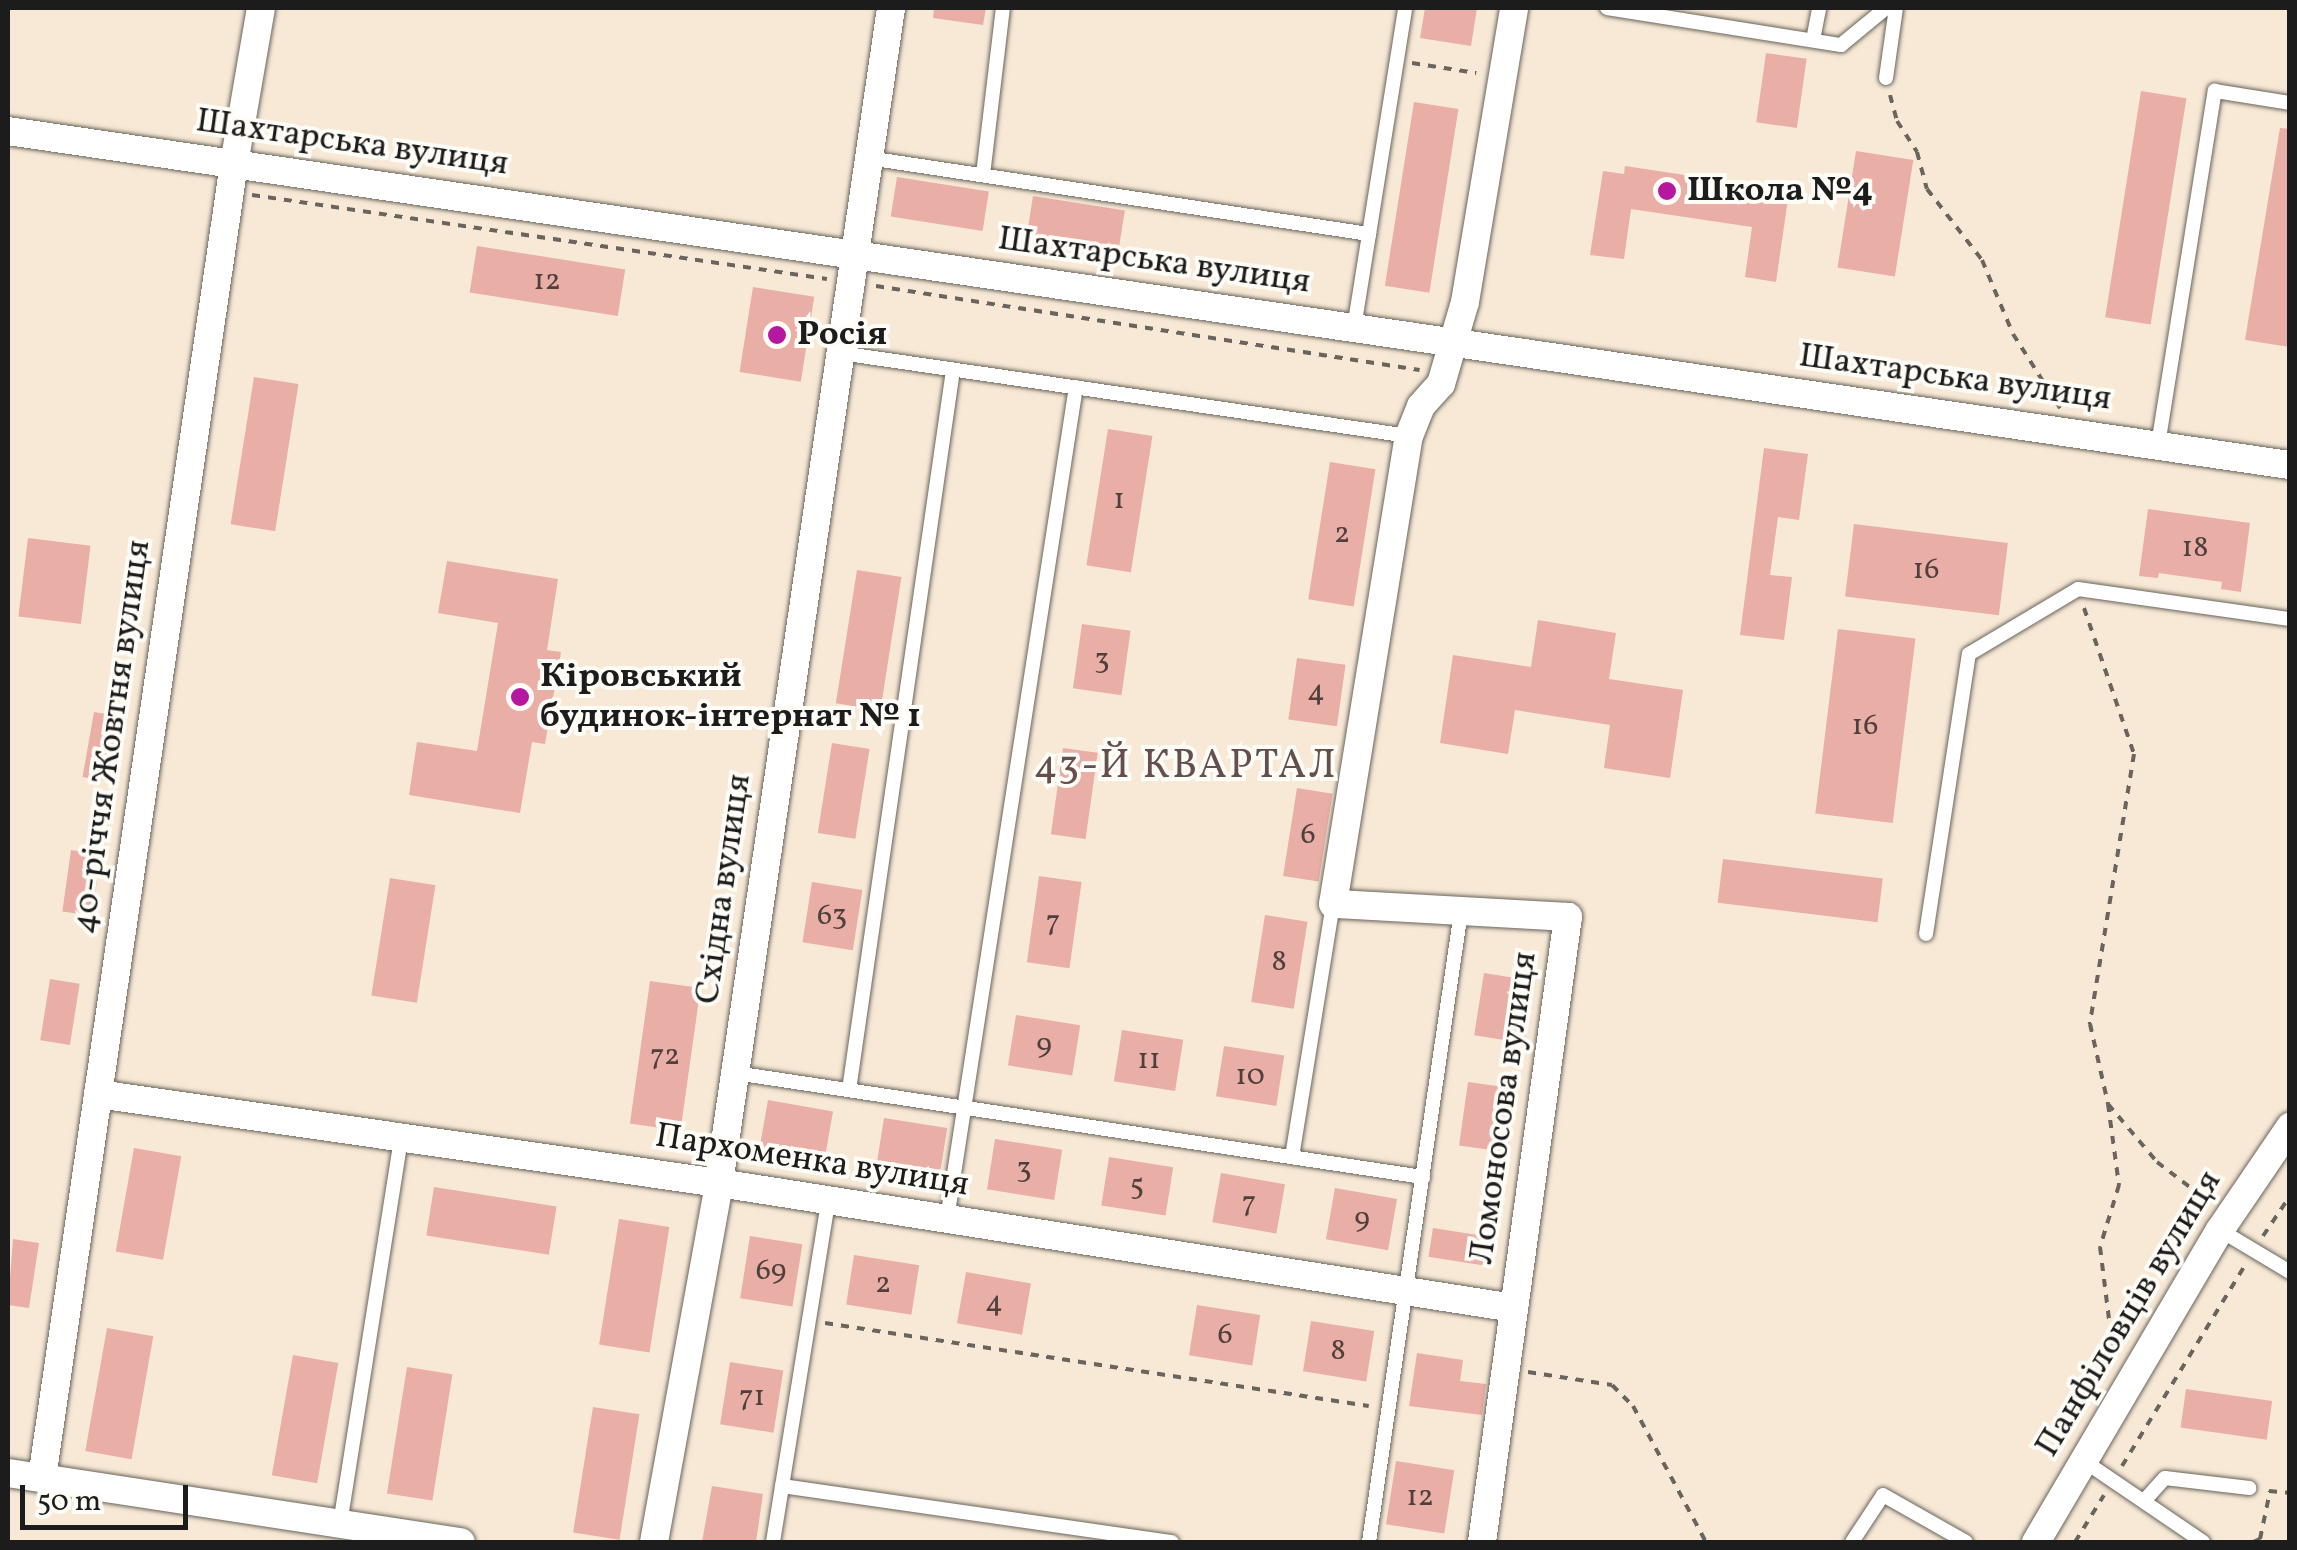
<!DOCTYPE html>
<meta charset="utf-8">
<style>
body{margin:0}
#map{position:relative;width:2297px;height:1550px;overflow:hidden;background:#f7e9d5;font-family:Vollkorn,serif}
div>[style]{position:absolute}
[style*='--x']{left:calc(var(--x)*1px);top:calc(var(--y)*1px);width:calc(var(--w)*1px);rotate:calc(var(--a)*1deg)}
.building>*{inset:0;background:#e9aea6;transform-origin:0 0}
.path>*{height:4px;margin-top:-2px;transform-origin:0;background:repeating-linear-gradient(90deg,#69645d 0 8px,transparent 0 16px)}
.roads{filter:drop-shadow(0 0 2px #69645d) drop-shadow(0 0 2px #69645d)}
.service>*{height:14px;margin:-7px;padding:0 7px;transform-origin:7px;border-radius:7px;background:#fff}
.minor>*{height:28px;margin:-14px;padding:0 14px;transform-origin:14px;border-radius:14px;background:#fff}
.dots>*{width:28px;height:28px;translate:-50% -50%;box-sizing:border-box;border:5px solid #fdfcf7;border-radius:50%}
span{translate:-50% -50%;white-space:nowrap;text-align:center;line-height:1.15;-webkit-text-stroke:8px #fdfcf7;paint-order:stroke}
.number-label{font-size:30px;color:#4f403e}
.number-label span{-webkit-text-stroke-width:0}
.street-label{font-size:35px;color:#1c1c1c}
.poi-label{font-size:35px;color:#1c1c1c;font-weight:700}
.left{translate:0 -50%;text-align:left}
.quarter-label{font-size:40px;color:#644f4c;letter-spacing:2.5px}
.frame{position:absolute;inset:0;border:10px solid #1c1c1c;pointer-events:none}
.scale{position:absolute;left:20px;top:1485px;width:168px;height:45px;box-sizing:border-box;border:5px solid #1c1c1c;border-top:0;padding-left:12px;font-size:30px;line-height:35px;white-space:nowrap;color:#1c1c1c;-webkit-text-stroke:8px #fdfcf7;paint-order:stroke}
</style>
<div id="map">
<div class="building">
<i style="clip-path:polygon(934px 8px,986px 8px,983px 25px,933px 18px)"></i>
<i style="clip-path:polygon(1425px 8px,1477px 8px,1471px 46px,1420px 38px)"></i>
<i style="left:1766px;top:53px;width:41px;height:70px;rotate:8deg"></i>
<i style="left:2141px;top:91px;width:46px;height:229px;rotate:9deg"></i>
<i style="left:1414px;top:102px;width:45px;height:186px;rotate:9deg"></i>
<i style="clip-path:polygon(2280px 128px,2290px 129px,2290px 347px,2245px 340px)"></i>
<i style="left:1856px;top:151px;width:58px;height:118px;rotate:9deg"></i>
<i style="clip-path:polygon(1625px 166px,1771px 188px,1770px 196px,1788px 199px,1776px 282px,1745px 277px,1752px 227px,1631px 209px,1624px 259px,1590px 255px,1603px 171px,1624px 174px)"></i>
<i style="left:897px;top:177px;width:93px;height:40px;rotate:9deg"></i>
<i style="left:1033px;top:196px;width:93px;height:40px;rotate:9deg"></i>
<i style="left:477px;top:246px;width:150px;height:47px;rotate:9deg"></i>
<i style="left:753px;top:287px;width:62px;height:86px;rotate:9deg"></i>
<i style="left:254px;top:377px;width:45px;height:149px;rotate:9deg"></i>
<i style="left:1108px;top:429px;width:45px;height:138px;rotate:9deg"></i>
<i style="clip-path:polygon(1764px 448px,1808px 454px,1799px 520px,1778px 517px,1770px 575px,1792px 577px,1784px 640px,1740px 635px)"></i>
<i style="left:1330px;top:462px;width:46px;height:139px;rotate:9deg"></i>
<i style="clip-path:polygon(2148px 509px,2250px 523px,2241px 592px,2221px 589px,2222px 582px,2159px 573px,2158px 578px,2139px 576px)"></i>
<i style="left:1854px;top:524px;width:155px;height:73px;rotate:7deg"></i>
<i style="left:28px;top:538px;width:63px;height:79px;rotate:7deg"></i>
<i style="clip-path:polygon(447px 561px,558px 579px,547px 650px,561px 652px,545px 744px,532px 742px,520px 813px,409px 795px,417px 742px,477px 751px,498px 623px,438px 613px)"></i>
<i style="left:857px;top:570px;width:45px;height:135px;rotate:9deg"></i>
<i style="clip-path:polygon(1538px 620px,1616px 633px,1609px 679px,1683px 690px,1670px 778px,1604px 768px,1610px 725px,1515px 710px,1508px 754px,1440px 743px,1453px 655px,1531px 667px)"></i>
<i style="left:1082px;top:624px;width:49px;height:65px;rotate:8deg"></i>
<i style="left:1838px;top:629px;width:78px;height:186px;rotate:7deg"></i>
<i style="left:1297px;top:658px;width:49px;height:62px;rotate:8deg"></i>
<i style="left:94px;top:712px;width:28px;height:66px;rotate:10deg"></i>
<i style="left:832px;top:743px;width:38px;height:91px;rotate:9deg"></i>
<i style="left:1063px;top:748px;width:35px;height:87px;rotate:8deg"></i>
<i style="left:1297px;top:788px;width:36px;height:89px;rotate:9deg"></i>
<i style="left:71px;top:850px;width:30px;height:62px;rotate:8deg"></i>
<i style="left:1723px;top:859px;width:161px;height:44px;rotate:7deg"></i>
<i style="left:1039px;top:876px;width:43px;height:87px;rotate:8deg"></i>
<i style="left:390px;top:878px;width:46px;height:119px;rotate:9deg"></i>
<i style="left:812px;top:882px;width:51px;height:61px;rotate:9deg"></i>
<i style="left:1265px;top:915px;width:43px;height:88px;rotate:9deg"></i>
<i style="left:1484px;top:973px;width:51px;height:63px;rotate:9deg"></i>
<i style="left:50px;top:979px;width:30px;height:62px;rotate:9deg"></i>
<i style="left:650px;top:981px;width:51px;height:144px;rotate:8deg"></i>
<i style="left:1016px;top:1015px;width:65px;height:51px;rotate:9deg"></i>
<i style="left:1122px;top:1030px;width:62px;height:52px;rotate:9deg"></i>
<i style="left:1224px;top:1046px;width:61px;height:51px;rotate:9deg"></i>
<i style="left:1468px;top:1082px;width:49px;height:64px;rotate:8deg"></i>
<i style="left:768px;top:1100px;width:66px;height:54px;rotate:10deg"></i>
<i style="left:884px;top:1118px;width:64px;height:54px;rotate:9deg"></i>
<i style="left:995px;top:1139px;width:68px;height:51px;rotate:9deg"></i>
<i style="left:134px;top:1148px;width:48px;height:105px;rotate:10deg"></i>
<i style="left:1109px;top:1157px;width:65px;height:49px;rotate:9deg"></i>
<i style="left:1221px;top:1173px;width:65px;height:50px;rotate:10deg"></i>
<i style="left:434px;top:1187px;width:124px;height:49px;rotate:9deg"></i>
<i style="left:1335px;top:1188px;width:63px;height:52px;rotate:10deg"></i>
<i style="left:619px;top:1219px;width:51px;height:127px;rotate:9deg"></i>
<i style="left:1433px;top:1228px;width:63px;height:29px;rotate:9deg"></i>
<i style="left:750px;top:1236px;width:53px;height:63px;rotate:9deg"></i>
<i style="clip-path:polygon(13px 1239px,39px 1243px,29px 1308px,8px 1305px)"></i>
<i style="left:854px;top:1255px;width:66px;height:50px;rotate:9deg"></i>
<i style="left:966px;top:1272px;width:66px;height:52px;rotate:10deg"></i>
<i style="left:1197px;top:1305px;width:64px;height:51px;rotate:9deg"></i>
<i style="left:1311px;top:1321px;width:64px;height:51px;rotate:9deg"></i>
<i style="left:107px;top:1328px;width:47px;height:125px;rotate:10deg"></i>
<i style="clip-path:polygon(1417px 1353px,1463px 1360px,1460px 1381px,1486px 1384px,1482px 1415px,1409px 1406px)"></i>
<i style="left:293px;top:1355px;width:46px;height:122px;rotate:10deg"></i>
<i style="left:730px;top:1362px;width:54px;height:63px;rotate:9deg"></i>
<i style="left:407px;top:1367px;width:46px;height:128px;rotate:9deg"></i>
<i style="left:2186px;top:1389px;width:87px;height:39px;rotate:8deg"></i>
<i style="left:593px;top:1407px;width:47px;height:127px;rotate:9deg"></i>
<i style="left:1396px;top:1461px;width:59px;height:64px;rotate:9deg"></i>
<i style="clip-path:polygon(712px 1486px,763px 1494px,756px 1542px,702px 1542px)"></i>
</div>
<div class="path">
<i style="--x:1412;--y:63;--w:65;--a:8.9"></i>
<i style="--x:1890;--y:95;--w:27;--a:75"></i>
<i style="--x:1897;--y:121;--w:37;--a:57"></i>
<i style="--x:1917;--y:152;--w:38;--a:75"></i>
<i style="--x:1927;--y:189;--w:90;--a:52.2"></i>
<i style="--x:1982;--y:260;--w:80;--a:67.3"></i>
<i style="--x:2013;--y:334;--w:88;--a:57.6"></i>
<i style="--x:252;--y:195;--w:581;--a:8.31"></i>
<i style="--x:876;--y:286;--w:550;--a:8.78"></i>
<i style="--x:2084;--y:608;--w:154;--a:71.1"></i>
<i style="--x:2134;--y:754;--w:274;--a:99.3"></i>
<i style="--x:2090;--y:1024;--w:82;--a:77.3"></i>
<i style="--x:2108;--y:1104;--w:76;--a:49.8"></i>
<i style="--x:2157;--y:1162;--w:64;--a:37.4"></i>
<i style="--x:2108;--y:1104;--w:82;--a:82.3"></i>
<i style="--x:2119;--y:1185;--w:65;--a:107"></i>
<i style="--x:2100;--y:1247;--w:114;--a:82.9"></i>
<i style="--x:2263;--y:1236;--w:48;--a:-56"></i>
<i style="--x:825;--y:1323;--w:550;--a:8.67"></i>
<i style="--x:1528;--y:1372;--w:85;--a:8.8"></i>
<i style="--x:1612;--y:1385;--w:30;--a:45"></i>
<i style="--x:1633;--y:1406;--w:154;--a:61.8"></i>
<i style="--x:2122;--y:1466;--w:236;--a:-58.5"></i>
<i style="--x:2269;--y:1491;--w:21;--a:5"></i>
<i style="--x:2075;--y:1542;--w:55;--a:-58.3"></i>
<i style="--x:2253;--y:1542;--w:8;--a:-23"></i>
<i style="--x:2260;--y:1539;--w:49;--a:-78.2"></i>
</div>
<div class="roads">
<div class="service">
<i style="--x:1607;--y:8;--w:237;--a:9"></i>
<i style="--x:1841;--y:45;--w:58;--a:-39.4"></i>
<i style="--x:1813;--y:40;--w:33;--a:-79"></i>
<i style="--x:1886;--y:78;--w:71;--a:-81.9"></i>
<i style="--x:868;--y:158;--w:507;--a:8.63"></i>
<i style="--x:983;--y:175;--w:168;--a:-83.2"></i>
<i style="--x:1354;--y:328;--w:324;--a:-80.9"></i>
<i style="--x:840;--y:353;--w:575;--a:8.3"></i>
<i style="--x:2158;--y:445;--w:359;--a:-80.9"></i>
<i style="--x:2215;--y:91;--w:76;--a:9.1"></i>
<i style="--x:1926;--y:934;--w:283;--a:-81.3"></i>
<i style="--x:1969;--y:654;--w:127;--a:-30.8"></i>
<i style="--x:2078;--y:589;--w:214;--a:8.1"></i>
<i style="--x:735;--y:1073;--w:696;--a:8.6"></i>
<i style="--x:849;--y:1090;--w:727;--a:-81.78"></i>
<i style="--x:1292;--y:1157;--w:256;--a:-80.8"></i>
<i style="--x:947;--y:1219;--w:842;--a:-81.19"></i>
<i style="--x:2220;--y:1230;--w:82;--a:31"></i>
<i style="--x:2084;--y:1461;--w:144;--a:34.2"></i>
<i style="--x:782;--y:1486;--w:394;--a:8.2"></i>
<i style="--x:2144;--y:1501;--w:31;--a:-48"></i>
<i style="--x:2165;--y:1478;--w:85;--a:6.8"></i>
<i style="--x:340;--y:1524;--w:391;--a:-81"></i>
<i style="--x:773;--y:1542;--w:345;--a:-80.8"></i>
<i style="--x:1369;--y:1542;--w:638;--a:-81.7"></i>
<i style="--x:1852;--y:1542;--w:56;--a:-56.6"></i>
<i style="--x:1883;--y:1495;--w:95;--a:29.5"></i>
</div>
<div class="minor">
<i style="--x:8;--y:131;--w:2306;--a:8.33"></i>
<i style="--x:98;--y:1094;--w:627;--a:8.16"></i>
<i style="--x:719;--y:1183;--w:805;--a:8.94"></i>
<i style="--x:8;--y:1473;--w:458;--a:8.7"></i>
<i style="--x:42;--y:1478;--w:1328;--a:-81.69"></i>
<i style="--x:234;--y:164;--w:158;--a:-80.2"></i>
<i style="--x:654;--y:1542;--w:365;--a:-79.7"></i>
<i style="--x:719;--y:1183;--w:1188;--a:-81.67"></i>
<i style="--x:1482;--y:1542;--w:631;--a:-82.17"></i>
<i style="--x:1568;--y:917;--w:235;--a:-176.8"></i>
<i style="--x:1333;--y:904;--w:474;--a:-80.8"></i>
<i style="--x:1409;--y:436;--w:32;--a:-68"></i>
<i style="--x:1421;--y:406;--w:30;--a:-48"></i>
<i style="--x:1441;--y:384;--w:85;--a:-73.7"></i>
<i style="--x:1465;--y:302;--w:298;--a:-80.5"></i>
<i style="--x:2036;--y:1542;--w:362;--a:-59.5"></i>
<i style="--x:2220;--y:1230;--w:125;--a:-55.8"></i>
</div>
</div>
<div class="dots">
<i style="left:1667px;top:191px;background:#b5179e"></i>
<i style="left:777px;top:335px;background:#b5179e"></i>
<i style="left:520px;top:697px;background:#b5179e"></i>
</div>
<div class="number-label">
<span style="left:547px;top:281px">12</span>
<span style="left:1119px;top:500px">1</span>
<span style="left:1342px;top:534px">2</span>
<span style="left:2195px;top:548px">18</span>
<span style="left:1926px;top:570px">16</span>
<span style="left:1102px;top:660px">3</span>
<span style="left:1316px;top:692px">4</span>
<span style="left:1865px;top:726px">16</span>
<span style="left:1308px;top:835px">6</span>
<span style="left:832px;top:916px">63</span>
<span style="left:1053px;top:922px">7</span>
<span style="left:1279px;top:962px">8</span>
<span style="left:1044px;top:1045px">9</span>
<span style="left:665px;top:1056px">72</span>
<span style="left:1149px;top:1060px">11</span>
<span style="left:1250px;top:1076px">10</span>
<span style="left:1024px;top:1169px">3</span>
<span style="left:1137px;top:1186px">5</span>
<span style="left:1249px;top:1203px">7</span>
<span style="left:1362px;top:1219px">9</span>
<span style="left:771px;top:1271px">69</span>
<span style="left:883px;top:1284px">2</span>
<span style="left:994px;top:1303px">4</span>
<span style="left:1225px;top:1335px">6</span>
<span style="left:1338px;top:1351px">8</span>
<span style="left:752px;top:1397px">71</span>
<span style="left:1420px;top:1497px">12</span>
</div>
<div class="street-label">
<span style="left:352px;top:143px;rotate:8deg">Шахтарська вулиця</span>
<span style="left:1154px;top:261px;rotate:8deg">Шахтарська вулиця</span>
<span style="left:1955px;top:378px;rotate:8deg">Шахтарська вулиця</span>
<span style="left:112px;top:737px;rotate:-82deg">40-річчя Жовтня вулиця</span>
<span style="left:724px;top:889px;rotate:-82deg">Східна вулиця</span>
<span style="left:1504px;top:1108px;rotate:-82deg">Ломоносова вулиця</span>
<span style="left:812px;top:1161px;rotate:9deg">Пархоменка вулиця</span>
<span style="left:2129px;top:1314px;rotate:-59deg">Панфіловців вулиця</span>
</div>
<div class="poi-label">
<span class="left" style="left:1687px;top:191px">Школа №4</span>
<span class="left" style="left:797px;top:335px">Росія</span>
<span class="left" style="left:540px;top:697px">Кіровський<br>будинок-інтернат № 1</span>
</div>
<div class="quarter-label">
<span style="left:1186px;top:767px">43-Й КВАРТАЛ</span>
</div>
<div class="frame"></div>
<div class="scale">50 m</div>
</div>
